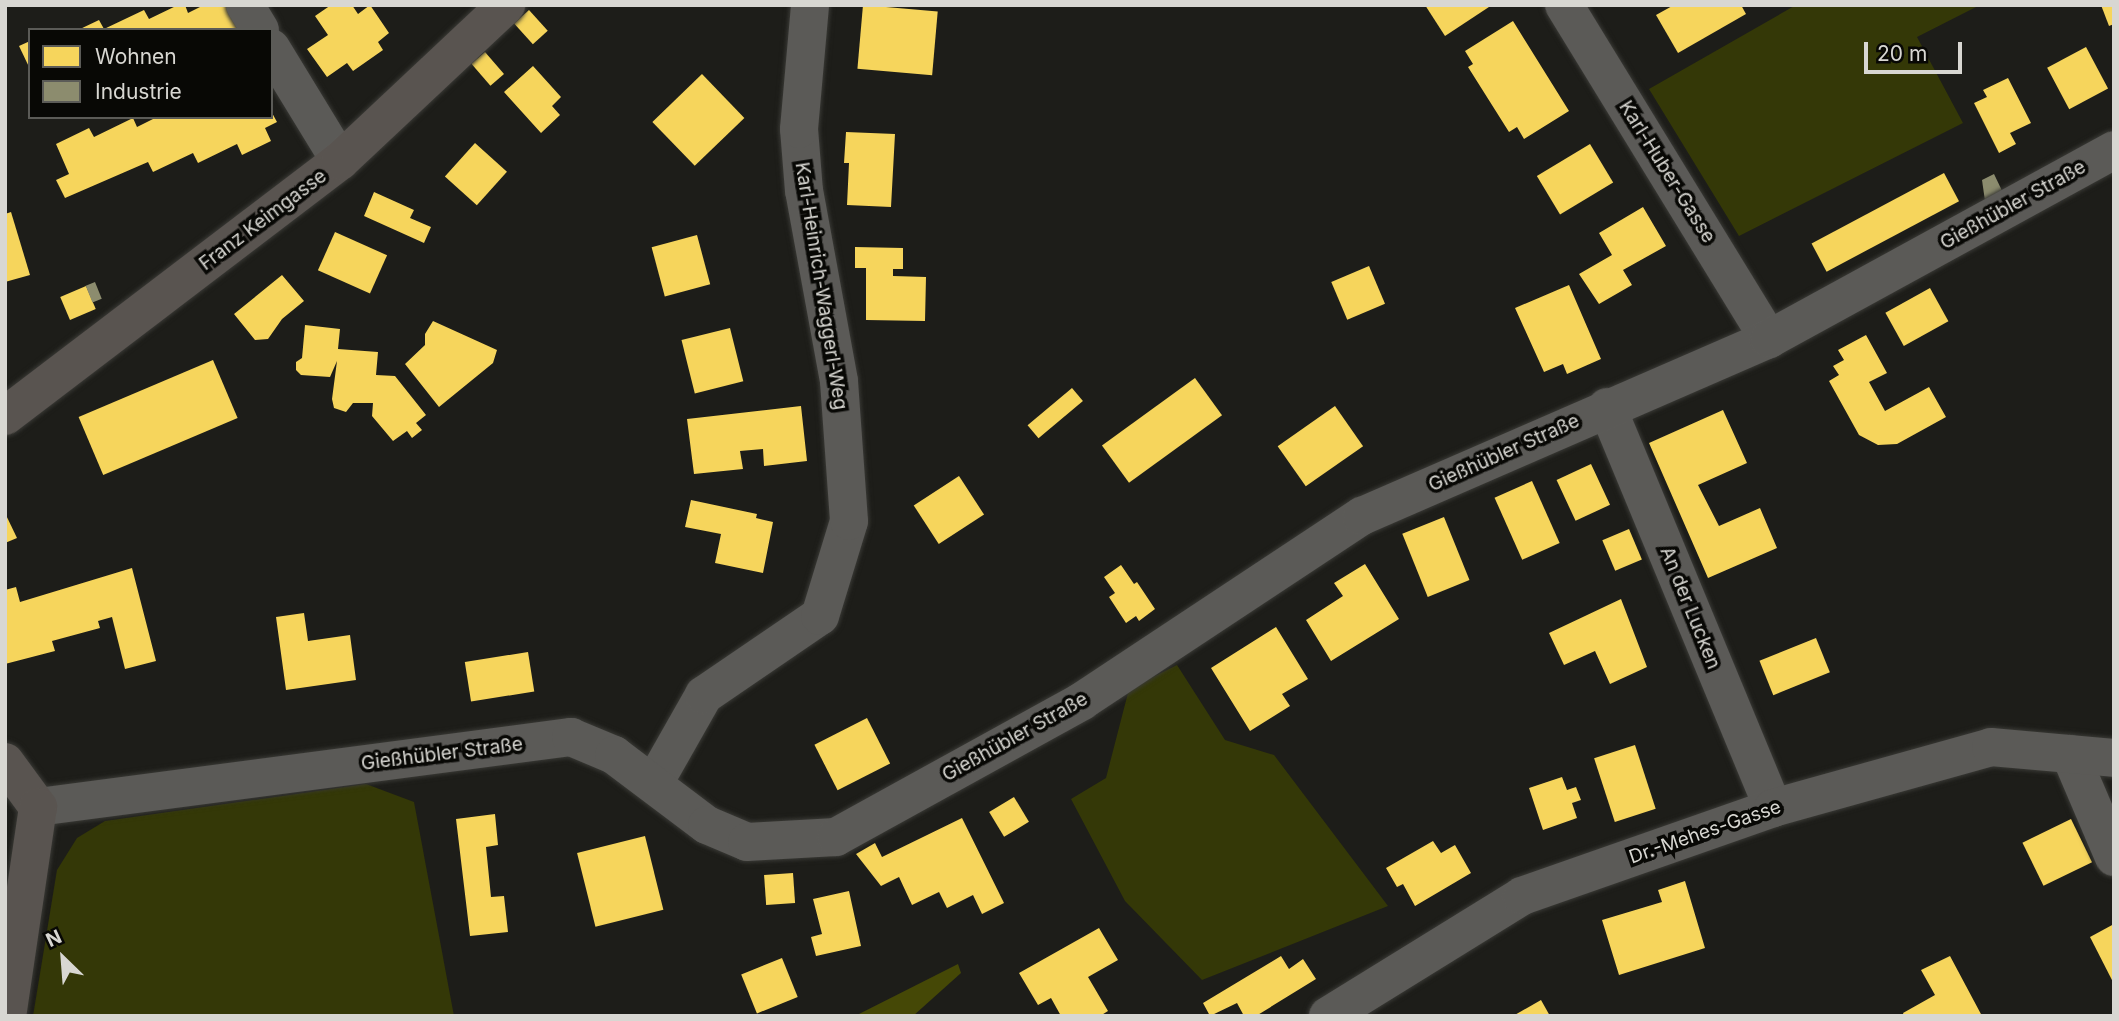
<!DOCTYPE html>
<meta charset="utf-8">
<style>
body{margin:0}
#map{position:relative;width:2119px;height:1021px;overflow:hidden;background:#1d1d19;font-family:Inter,sans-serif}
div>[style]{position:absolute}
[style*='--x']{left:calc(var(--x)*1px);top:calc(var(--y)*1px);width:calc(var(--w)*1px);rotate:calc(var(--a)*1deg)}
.green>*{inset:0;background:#343807}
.forest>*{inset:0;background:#454806}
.homes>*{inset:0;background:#f6d55c;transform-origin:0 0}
.industry>*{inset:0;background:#8c8c6e;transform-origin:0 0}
.roads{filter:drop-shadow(0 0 2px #393935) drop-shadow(0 0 2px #393935)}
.minor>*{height:38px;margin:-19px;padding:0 19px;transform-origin:19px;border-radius:19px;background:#5b5a57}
.major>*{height:38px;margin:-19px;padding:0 19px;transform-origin:19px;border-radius:19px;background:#595450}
span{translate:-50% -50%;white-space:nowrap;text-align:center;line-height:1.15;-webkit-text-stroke:7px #080805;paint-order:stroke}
.street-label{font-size:19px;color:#d8d7d2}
.frame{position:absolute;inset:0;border:7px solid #d8d7d2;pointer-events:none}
.legend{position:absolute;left:28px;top:28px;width:245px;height:91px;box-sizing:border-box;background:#080805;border:2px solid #5b5b57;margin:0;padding:9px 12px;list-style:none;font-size:21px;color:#d8d7d2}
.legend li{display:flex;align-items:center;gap:14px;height:35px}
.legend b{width:35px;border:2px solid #5b5b57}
.north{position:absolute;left:28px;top:923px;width:70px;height:70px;-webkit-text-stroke:5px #080805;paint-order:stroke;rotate:335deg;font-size:19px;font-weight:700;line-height:28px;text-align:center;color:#d8d7d2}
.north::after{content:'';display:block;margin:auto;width:24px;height:32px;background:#d8d7d2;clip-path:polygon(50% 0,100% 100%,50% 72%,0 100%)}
.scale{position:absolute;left:1864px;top:42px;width:98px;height:32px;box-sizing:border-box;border:4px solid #d8d7d2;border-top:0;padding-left:9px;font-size:21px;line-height:24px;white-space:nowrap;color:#d8d7d2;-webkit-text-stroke:5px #080805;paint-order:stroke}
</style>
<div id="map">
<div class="green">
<i style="clip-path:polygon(1796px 5px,1980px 5px,1917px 37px,1963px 123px,1739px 236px,1649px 89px)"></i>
<i style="clip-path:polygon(1177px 665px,1225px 740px,1274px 755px,1388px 906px,1202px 980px,1125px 901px,1071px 799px,1106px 778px,1129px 689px)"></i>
<i style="clip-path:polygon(366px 784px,414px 802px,454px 1016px,33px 1016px,57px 870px,77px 838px,105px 821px)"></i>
</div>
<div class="forest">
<i style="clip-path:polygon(958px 964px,961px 973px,913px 1016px,855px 1016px)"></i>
</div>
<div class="homes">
<i style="clip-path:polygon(178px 5px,185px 5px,188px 13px,204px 5px,231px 5px,242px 30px,78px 30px,99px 20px,104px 29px,144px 10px,149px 19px)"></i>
<i style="clip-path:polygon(331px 5px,352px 5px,358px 14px,370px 5px,389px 33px,378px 42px,383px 50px,353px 71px,347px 63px,327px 77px,307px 49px,328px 35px,315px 16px)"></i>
<i style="left:863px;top:5px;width:75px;height:64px;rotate:5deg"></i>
<i style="clip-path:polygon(1425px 5px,1492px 5px,1445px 36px)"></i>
<i style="clip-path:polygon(1674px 5px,1741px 5px,1746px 14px,1678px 53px,1656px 15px)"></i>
<i style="clip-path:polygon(2101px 5px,2114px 5px,2114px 24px,2109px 26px)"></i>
<i style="left:529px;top:10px;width:28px;height:20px;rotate:48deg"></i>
<i style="clip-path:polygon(1513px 21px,1569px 111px,1524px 139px,1517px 127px,1509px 132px,1468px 67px,1473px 64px,1465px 51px)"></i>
<i style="clip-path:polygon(30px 41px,30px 69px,19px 46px)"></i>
<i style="left:2086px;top:47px;width:47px;height:44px;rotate:62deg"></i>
<i style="left:485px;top:52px;width:29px;height:18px;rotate:49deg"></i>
<i style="clip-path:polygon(533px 66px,561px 97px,552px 106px,560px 115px,541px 133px,504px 92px)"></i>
<i style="left:702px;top:74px;width:61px;height:69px;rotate:46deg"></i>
<i style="clip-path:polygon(2008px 78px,2031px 123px,2010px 133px,2016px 144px,1999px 153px,1974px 103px,1987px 97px,1983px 90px)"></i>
<i style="clip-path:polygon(271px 111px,277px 122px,265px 128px,271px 141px,242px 155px,237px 144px,198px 163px,193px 153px,153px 172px,148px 162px,65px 198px,56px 180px,69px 174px,56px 144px,89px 128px,94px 137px,133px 118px,137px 127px,157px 117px,271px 117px)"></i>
<i style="clip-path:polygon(846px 132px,895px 134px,891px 207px,847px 205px,849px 163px,844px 163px)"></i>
<i style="left:475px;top:143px;width:43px;height:45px;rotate:42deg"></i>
<i style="left:1590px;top:144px;width:45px;height:62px;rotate:59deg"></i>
<i style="left:1944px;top:173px;width:32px;height:150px;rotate:62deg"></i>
<i style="clip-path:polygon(374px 192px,414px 210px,410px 218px,431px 227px,424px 243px,364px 216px)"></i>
<i style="clip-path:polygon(1643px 207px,1666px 246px,1623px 270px,1632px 285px,1599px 304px,1579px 274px,1612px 255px,1599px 233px)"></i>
<i style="clip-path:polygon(11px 212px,30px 275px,5px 282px,5px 214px)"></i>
<i style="left:335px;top:232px;width:57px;height:42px;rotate:24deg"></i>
<i style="left:697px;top:235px;width:51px;height:47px;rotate:75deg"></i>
<i style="clip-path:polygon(855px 247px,903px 248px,903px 269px,893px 269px,893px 276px,926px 277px,925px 321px,866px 320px,866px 268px,855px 268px)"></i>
<i style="left:1369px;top:266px;width:41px;height:41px;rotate:67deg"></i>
<i style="clip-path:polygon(282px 275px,304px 301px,282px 319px,268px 339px,255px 340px,234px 314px)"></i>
<i style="clip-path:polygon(1569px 285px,1601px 359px,1567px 374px,1563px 364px,1544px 372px,1515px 308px)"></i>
<i style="left:86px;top:286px;width:25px;height:28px;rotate:67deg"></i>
<i style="left:1930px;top:288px;width:38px;height:51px;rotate:61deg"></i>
<i style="clip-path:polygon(433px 321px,497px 350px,493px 363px,439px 407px,405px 364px,425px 345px,425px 334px)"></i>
<i style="clip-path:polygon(305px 325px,340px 329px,338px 349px,378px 352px,376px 375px,395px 376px,426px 415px,416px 423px,422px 430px,412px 438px,407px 431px,393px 441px,372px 416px,373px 403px,353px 403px,346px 412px,334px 408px,332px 399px,337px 361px,330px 377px,301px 375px,296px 370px,296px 362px,302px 358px)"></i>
<i style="left:730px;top:328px;width:55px;height:50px;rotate:76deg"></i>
<i style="clip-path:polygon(1866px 335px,1887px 373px,1869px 382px,1885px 411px,1929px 387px,1946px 417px,1897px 444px,1878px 445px,1859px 435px,1829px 381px,1839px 375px,1833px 366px,1844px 360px,1838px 350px)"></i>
<i style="left:213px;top:360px;width:63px;height:146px;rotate:67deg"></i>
<i style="left:1195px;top:378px;width:46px;height:115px;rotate:54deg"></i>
<i style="left:1072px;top:388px;width:17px;height:58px;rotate:50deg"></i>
<i style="clip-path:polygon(801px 406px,807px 461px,764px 466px,763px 449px,740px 451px,743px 469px,694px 474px,687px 419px)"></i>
<i style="left:1335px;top:406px;width:49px;height:70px;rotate:55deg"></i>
<i style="clip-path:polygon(1723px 410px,1747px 463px,1698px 485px,1719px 526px,1760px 508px,1777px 548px,1708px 578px,1649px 443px)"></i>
<i style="left:1591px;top:464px;width:45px;height:38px;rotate:65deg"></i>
<i style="left:959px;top:476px;width:46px;height:54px;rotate:57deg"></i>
<i style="left:1532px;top:481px;width:68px;height:41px;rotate:66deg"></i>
<i style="clip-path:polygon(691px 500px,757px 514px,756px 518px,773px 522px,763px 573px,715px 563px,721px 534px,685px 527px)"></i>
<i style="clip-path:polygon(5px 513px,17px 538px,5px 543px)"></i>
<i style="left:1444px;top:517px;width:68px;height:45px;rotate:68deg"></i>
<i style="left:1629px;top:529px;width:33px;height:29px;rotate:67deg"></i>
<i style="clip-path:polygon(1365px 564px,1399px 619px,1331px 661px,1306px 620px,1343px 596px,1334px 583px)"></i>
<i style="clip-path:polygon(1121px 565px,1134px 584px,1137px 582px,1155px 609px,1139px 621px,1136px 616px,1126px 623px,1109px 597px,1115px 593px,1104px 577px)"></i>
<i style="clip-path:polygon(132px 568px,156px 661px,125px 669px,112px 617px,98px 621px,100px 628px,52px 641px,55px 651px,5px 664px,5px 590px,16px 587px,20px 602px)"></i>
<i style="clip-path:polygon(1621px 599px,1647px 667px,1610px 684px,1595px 651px,1564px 665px,1549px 633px)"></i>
<i style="clip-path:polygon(304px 613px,308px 641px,350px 635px,356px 680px,286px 690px,276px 617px)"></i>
<i style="clip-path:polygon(1276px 627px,1308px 679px,1282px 694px,1290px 706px,1250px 731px,1211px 668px)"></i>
<i style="left:1816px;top:638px;width:37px;height:61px;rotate:68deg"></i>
<i style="left:528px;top:652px;width:40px;height:64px;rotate:81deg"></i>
<i style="left:867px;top:718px;width:51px;height:59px;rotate:63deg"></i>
<i style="left:1635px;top:745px;width:67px;height:43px;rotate:72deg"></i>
<i style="clip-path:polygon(1562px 777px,1567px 790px,1576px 787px,1581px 800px,1572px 803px,1577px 818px,1543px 830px,1529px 788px)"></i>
<i style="left:1014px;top:797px;width:29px;height:29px;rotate:59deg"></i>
<i style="clip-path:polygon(495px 814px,498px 845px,486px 847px,491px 897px,504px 896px,508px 932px,470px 936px,456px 819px)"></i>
<i style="clip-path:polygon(962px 818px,1004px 903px,982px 914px,973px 895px,947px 908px,939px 892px,912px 905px,899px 877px,881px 886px,856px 854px,875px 843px,882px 857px)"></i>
<i style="left:2071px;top:819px;width:48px;height:54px;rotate:64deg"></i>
<i style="left:645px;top:836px;width:76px;height:70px;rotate:76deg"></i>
<i style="clip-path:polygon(1433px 841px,1441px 853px,1455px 845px,1471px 873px,1415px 906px,1403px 884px,1397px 887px,1386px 868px)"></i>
<i style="left:793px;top:873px;width:30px;height:29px;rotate:86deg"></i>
<i style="clip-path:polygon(1685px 881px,1705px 948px,1619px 975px,1602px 920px,1662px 902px,1658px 890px)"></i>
<i style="clip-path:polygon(849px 891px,861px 946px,816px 956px,811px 937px,822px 934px,813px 899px)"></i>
<i style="clip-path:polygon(2114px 924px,2114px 984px,2090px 937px)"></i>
<i style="clip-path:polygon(1099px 928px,1118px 960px,1088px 977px,1108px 1011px,1100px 1016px,1061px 1016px,1051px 998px,1038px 1005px,1019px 973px)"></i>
<i style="clip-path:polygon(1281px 956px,1289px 969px,1303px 959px,1316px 979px,1256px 1016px,1244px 1016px,1237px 1003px,1210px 1016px,1203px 1003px)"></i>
<i style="clip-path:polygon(1950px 956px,1982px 1016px,1904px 1016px,1903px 1013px,1935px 995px,1921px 970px)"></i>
<i style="left:782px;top:958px;width:42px;height:44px;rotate:68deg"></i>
<i style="clip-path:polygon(1541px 1000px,1550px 1016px,1513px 1016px)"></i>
</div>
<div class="industry">
<i style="clip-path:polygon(1994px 174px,2006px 199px,1986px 208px,1982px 180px)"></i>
<i style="left:95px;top:282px;width:18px;height:10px;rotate:68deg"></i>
</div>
<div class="roads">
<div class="minor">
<i style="--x:245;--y:5;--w:29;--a:59"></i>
<i style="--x:1564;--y:5;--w:392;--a:58.5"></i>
<i style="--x:271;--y:48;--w:132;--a:58.6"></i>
<i style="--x:1607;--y:407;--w:434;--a:67.5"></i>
<i style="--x:2070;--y:754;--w:112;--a:66.9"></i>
<i style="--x:654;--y:783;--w:101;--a:-60.4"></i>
<i style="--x:704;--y:695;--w:140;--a:-34.3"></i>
<i style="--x:820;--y:616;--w:99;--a:-73"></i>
<i style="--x:849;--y:521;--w:140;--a:-94.1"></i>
<i style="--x:839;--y:381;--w:193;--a:-100.4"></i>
<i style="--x:804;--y:191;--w:62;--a:-94.6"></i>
<i style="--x:799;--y:129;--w:124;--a:-84.9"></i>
<i style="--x:38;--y:807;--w:538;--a:-7.48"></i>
<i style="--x:571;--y:737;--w:47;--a:22.7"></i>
<i style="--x:614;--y:755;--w:116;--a:37"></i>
<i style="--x:707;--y:825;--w:43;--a:23"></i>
<i style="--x:747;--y:842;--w:89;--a:-3.2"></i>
<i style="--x:836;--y:837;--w:281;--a:-28.9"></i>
<i style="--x:1082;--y:701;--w:336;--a:-33.5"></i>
<i style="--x:1362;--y:516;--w:444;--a:-23.5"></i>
<i style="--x:1769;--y:339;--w:393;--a:-28.7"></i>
<i style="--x:1328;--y:1016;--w:228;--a:-31.7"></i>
<i style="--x:1522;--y:896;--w:266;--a:-19.3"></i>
<i style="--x:1773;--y:808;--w:226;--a:-15.6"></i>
<i style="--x:1991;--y:747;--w:123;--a:5.1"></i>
</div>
<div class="major">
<i style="--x:5;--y:416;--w:421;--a:-37.3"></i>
<i style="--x:340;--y:161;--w:228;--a:-43.2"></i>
<i style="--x:5;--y:762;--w:56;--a:53.7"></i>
<i style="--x:38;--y:807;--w:211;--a:98.4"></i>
</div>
</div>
<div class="street-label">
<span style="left:1667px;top:172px;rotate:58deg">Karl-Huber-Gasse</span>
<span style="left:2013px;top:205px;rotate:-29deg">Gießhübler Straße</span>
<span style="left:263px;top:220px;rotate:-37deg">Franz Keimgasse</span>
<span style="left:821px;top:286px;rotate:81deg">Karl-Heinrich-Waggerl-Weg</span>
<span style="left:1504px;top:453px;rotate:-24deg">Gießhübler Straße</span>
<span style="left:1690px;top:608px;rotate:68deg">An der Lucken</span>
<span style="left:1015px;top:737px;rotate:-29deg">Gießhübler Straße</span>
<span style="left:442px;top:754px;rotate:-7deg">Gießhübler Straße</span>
<span style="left:1705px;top:832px;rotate:-19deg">Dr.-Mehes-Gasse</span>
</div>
<div class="frame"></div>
<ul class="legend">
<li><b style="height:19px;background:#f6d55c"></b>Wohnen</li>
<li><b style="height:19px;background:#8c8c6e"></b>Industrie</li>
</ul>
<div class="north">N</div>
<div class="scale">20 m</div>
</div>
